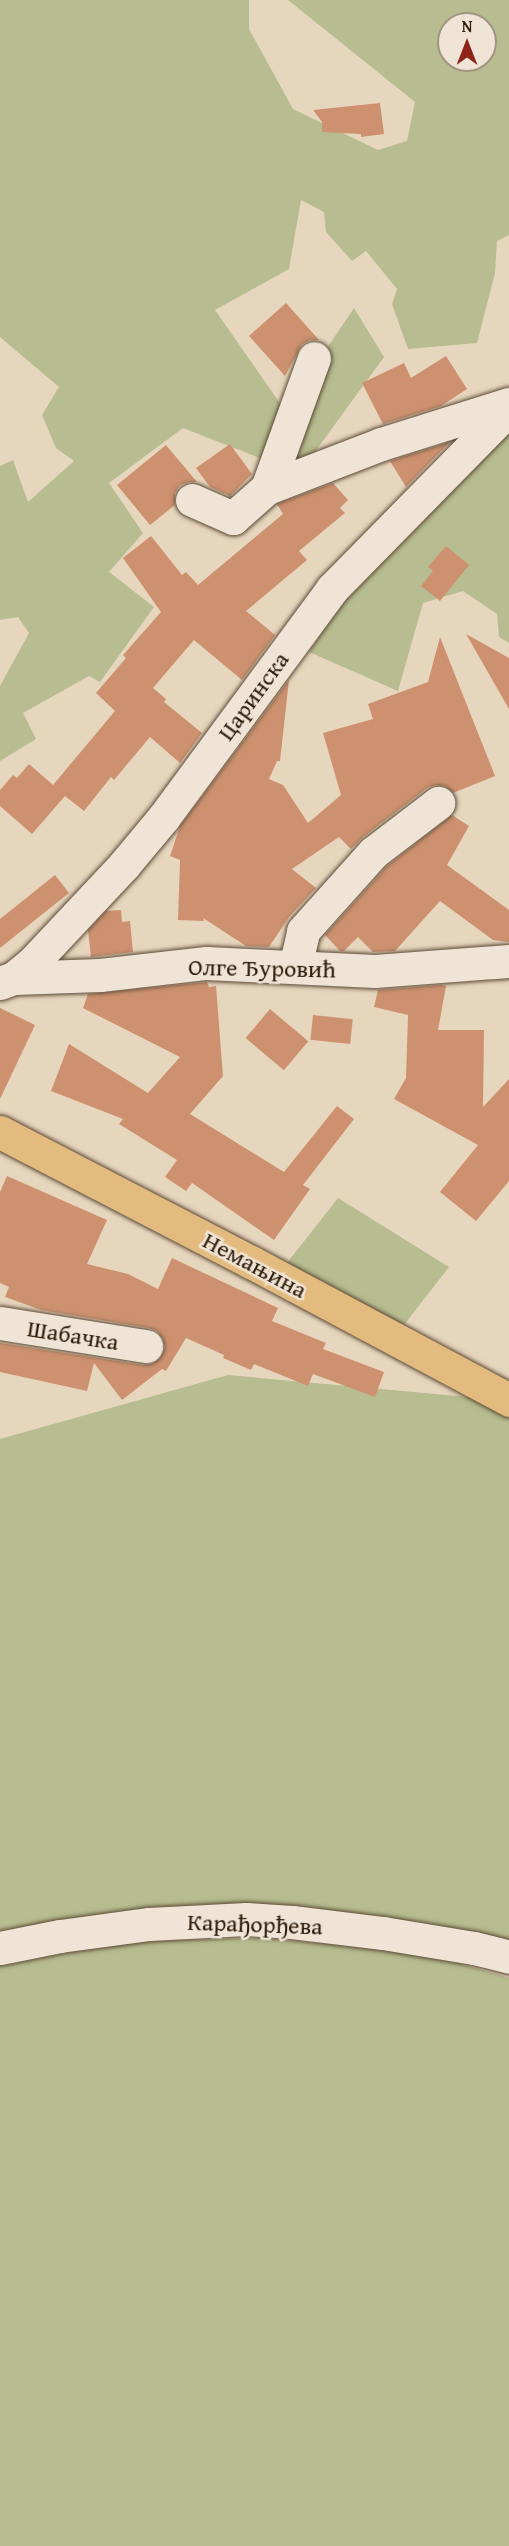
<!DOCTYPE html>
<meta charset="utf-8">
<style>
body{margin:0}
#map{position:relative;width:509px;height:2546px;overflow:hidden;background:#e7d6be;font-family:"Gentium Book Plus",serif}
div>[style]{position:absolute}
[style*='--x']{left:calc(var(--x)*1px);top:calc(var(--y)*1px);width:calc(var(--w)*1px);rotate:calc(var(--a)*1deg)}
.green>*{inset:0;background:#b7bd90}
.building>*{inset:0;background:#cd916f;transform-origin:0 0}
.roads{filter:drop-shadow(0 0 2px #5c4a36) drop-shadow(0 0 2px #5c4a36)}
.minor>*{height:33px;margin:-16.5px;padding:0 16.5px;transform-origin:16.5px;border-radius:16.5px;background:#efe4d5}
.major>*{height:33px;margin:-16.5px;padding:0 16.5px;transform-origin:16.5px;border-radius:16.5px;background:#e4bb7f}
span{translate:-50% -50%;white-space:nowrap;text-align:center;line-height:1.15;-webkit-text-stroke:5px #efe4d5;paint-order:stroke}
.street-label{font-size:24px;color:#2e1c09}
.north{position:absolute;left:437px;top:12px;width:60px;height:60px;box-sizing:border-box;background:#efe4d5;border:2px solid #a29483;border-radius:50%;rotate:0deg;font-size:16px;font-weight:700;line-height:24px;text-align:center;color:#2e1c09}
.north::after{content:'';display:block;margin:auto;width:21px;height:27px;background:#8f2418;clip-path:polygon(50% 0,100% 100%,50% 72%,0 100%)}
</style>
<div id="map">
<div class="green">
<i style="clip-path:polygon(evenodd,0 0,249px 0,249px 29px,293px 109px,378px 150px,407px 141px,415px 102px,288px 0,509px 0,509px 235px,497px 241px,495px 273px,477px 343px,408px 349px,392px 304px,397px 289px,366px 251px,352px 261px,326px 232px,324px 212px,301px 200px,289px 269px,215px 310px,284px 409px,265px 460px,183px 428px,109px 483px,143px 533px,109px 572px,154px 607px,100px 682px,89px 676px,23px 713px,36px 739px,0 761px,0 686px,29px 633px,18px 617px,0 620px,0 466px,13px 460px,28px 502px,74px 461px,56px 448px,42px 415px,59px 387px,0 337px,0 0,449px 24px,485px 24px,485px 60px,449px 60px,449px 24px)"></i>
<i style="clip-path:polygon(354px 308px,384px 357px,309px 460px,292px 459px,329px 345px)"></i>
<i style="clip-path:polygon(509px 428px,509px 643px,499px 637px,497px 614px,463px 591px,423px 603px,398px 691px,309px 652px,358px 578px)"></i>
<i style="clip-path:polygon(338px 1198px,449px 1267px,400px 1330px,287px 1263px)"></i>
<i style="clip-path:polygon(228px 1375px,479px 1398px,509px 1415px,509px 1944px,114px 1912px,0 1931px,0 1439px)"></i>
<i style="clip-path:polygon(263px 1938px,424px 1953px,509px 1978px,509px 2546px,0 2546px,0 1959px,48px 1950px,171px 1940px)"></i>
</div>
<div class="building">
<i style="clip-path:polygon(380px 103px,384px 134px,361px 137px,361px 134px,322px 132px,322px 122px,313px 110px)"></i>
<i style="clip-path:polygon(286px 303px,319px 340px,310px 340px,302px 344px,285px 376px,249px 336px)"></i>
<i style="clip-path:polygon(446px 356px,467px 389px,441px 406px,383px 424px,362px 383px,404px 363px,411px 378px)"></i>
<i style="clip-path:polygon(450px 442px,406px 487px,390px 461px)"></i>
<i style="clip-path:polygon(230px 444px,252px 474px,230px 496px,210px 487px,196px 468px)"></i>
<i style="clip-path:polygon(166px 445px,197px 482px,189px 482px,180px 485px,175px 493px,175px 505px,150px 525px,117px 485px)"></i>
<i style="clip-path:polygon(333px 483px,348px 500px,340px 508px,345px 513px,299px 551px,307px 560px,246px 611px,275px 635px,242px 680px,194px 640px,153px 688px,166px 699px,164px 702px,202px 733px,180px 763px,150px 737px,114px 780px,111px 777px,84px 811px,65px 796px,32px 834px,0 806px,0 790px,13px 775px,17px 778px,29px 764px,53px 785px,115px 711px,96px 693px,126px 658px,123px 655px,161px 612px,123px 558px,151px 536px,182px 575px,186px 572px,198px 585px,283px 514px,277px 504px)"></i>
<i style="clip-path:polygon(446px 546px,469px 565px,440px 601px,421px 586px,433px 571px,428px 567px)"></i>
<i style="clip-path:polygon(466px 634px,509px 658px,509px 709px)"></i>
<i style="clip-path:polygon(440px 637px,495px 776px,453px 793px,445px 786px,435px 785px,427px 788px,363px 837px,351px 849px,339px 837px,292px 869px,316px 888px,289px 917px,269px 947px,246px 946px,203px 918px,204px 921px,178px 920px,180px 860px,170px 856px,180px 826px,289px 680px,280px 761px,277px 761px,269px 779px,283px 785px,308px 823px,341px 795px,323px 733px,373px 719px,368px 704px,428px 682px)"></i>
<i style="clip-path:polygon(452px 815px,469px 826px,447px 865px,509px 910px,509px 942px,493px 940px,440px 901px,395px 951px,373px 952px,358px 937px,344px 951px,340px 951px,325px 935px,387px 866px)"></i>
<i style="clip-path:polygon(55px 875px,69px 893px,0 948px,0 919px)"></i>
<i style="clip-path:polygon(121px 910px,122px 922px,130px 921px,133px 952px,91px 957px,88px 930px,106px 911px)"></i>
<i style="clip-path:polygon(207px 982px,209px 987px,216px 986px,223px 1076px,190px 1114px,284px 1172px,337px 1106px,354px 1119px,303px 1185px,310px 1189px,274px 1240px,192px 1183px,186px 1191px,165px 1177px,177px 1160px,119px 1124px,123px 1119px,51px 1091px,69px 1044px,148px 1093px,180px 1057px,83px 1008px,88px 994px)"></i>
<i style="clip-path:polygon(441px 985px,446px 986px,438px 1030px,484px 1030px,483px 1107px,509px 1079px,509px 1181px,476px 1221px,440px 1192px,478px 1145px,394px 1099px,406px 1078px,408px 1015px,374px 1007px,378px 990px)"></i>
<i style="clip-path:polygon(0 1008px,35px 1025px,0 1099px)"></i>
<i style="left:270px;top:1009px;width:50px;height:38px;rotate:40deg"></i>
<i style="left:313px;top:1015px;width:40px;height:25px;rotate:6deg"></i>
<i style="clip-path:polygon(7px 1176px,107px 1220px,87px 1264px,128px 1274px,158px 1289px,172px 1258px,278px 1308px,272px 1321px,326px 1343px,323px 1349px,384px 1372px,375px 1397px,313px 1374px,308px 1386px,254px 1364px,251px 1370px,223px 1358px,224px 1355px,186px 1338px,166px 1371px,162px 1369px,122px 1400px,94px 1363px,87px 1391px,0 1372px,0 1343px,143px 1365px,152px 1364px,160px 1358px,165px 1348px,163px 1339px,157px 1331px,149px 1328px,41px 1310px,5px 1297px,9px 1287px,0 1283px,0 1192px)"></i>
</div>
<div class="roads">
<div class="minor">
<i style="--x:267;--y:488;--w:138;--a:-70.1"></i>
<i style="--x:192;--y:500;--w:45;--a:23.7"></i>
<i style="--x:233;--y:518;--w:45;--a:-41.4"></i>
<i style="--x:267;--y:488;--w:122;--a:-21.1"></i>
<i style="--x:381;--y:444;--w:134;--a:-17.4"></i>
<i style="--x:295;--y:967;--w:37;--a:-77"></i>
<i style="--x:303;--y:931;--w:106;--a:-48.1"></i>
<i style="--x:374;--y:852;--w:81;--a:-37.4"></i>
<i style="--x:14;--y:978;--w:86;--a:-2"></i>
<i style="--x:100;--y:975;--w:107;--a:-6.5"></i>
<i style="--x:206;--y:963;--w:169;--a:2.7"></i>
<i style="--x:375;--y:971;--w:134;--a:-4.3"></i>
<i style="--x:0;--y:983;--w:15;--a:-20"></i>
<i style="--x:14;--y:978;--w:26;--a:-40"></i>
<i style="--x:34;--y:961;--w:132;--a:-46.8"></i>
<i style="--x:124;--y:865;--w:62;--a:-50.2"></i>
<i style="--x:164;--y:817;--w:283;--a:-53.6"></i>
<i style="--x:332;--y:589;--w:252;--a:-45.5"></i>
<i style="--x:0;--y:1323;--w:148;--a:9"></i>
<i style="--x:0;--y:1948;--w:61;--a:-11.3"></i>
<i style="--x:60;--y:1936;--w:90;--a:-7.7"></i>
<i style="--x:149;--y:1924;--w:97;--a:-3"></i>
<i style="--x:246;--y:1919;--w:46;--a:3.7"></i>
<i style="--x:292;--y:1922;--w:92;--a:6.9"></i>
<i style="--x:383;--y:1933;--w:92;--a:9.4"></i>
<i style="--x:474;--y:1948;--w:36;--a:14"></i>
</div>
<div class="major">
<i style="--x:0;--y:1132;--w:283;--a:27.4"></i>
<i style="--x:251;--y:1262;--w:293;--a:28.1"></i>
</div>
</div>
<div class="street-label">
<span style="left:253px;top:696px;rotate:-54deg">Царинска</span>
<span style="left:262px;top:968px;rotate:1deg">Олге Ђуровић</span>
<span style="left:255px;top:1265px;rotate:28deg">Немањина</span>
<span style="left:73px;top:1335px;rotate:9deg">Шабачка</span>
<span style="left:255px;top:1924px;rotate:2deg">Карађорђева</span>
</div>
<div class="north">N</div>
</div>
